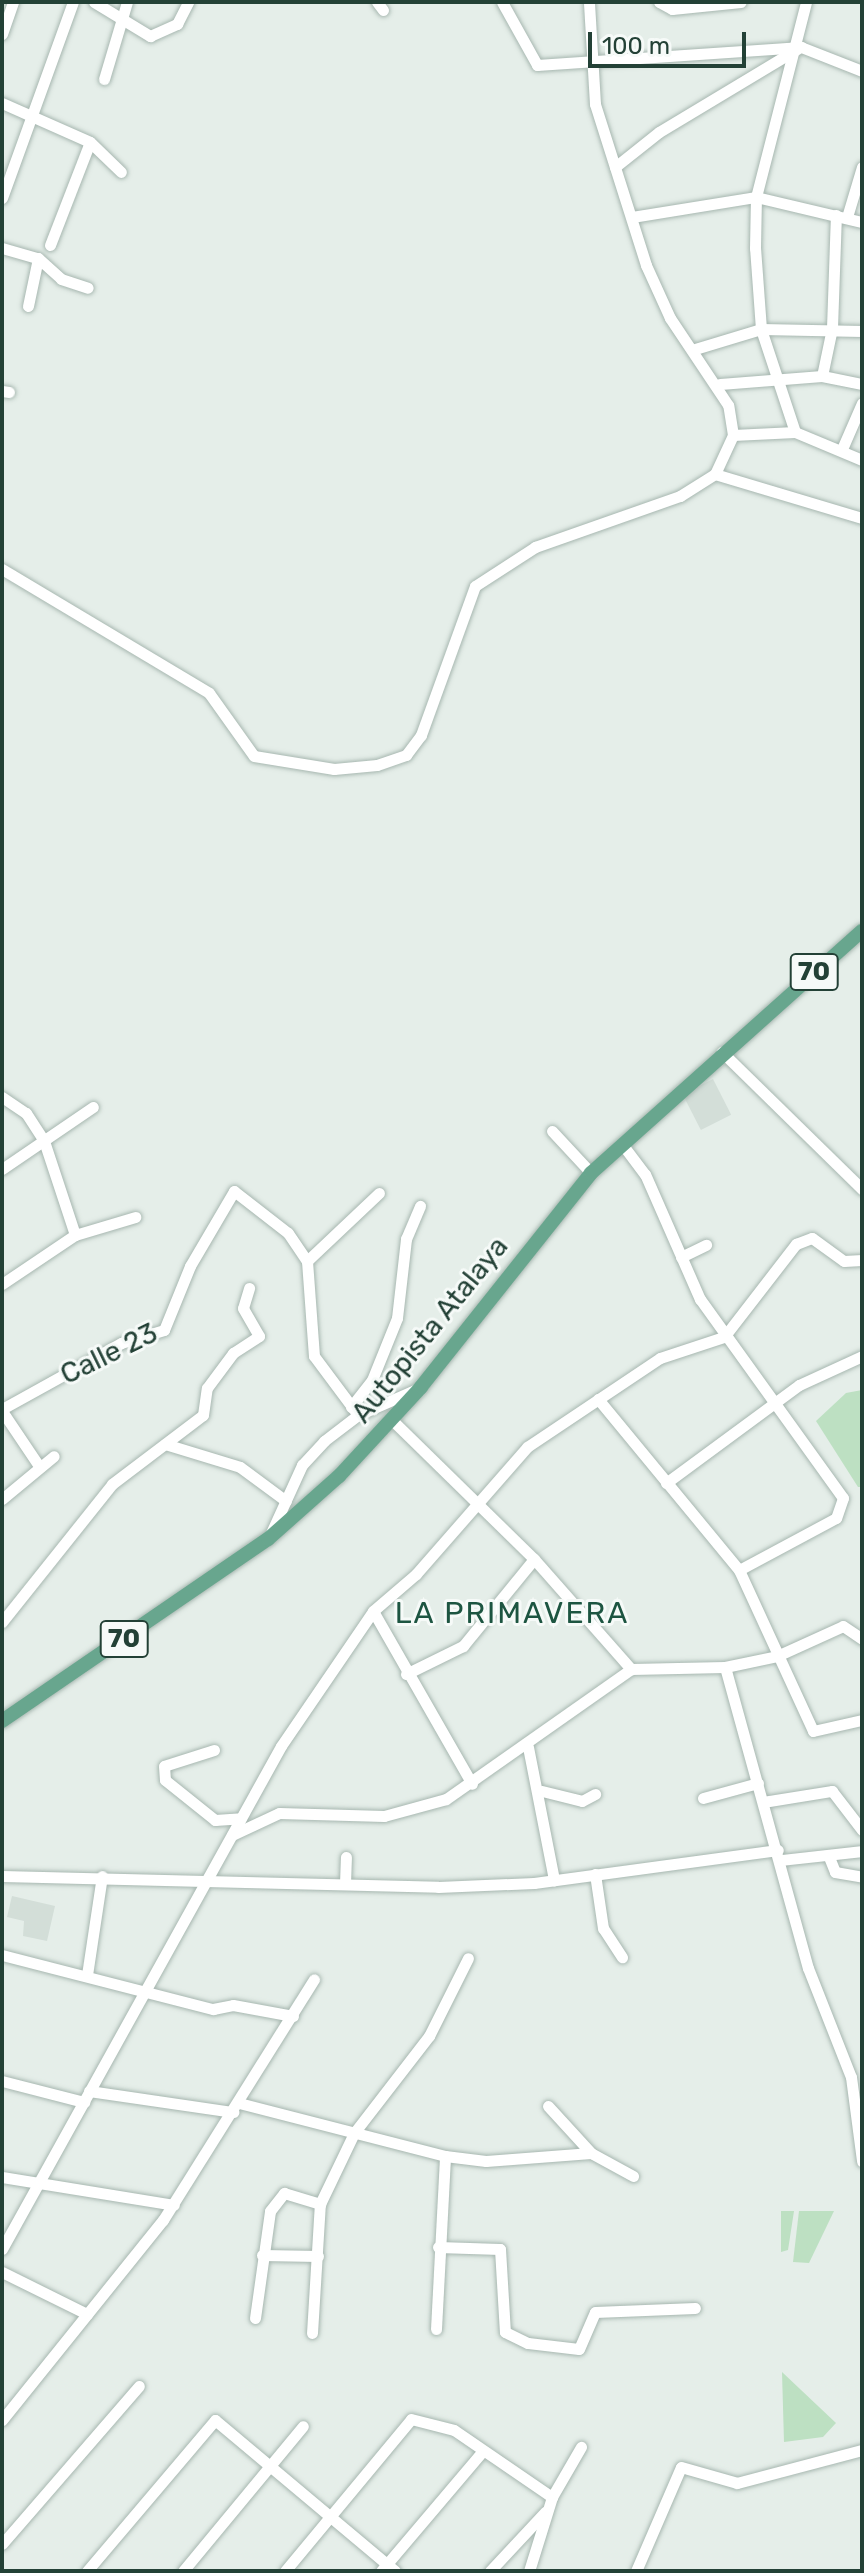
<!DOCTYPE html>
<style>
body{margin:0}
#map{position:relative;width:864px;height:2573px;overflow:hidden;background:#e5eee9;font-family:Rubik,sans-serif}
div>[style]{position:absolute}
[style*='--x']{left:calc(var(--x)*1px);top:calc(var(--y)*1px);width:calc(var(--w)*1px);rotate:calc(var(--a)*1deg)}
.built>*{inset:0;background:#d3ded8;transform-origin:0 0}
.green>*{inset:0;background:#bde0c2}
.roads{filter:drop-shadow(0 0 2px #a7b7b0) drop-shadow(0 0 2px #a7b7b0)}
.minor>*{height:11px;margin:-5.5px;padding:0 5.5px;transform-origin:5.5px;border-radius:5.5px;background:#fff}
.major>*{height:14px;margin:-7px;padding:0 7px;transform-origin:7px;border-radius:7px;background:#68a68e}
span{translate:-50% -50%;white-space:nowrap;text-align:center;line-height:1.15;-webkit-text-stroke:6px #f6faf8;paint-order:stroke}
.shield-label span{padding:2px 6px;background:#f6faf8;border:2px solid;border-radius:6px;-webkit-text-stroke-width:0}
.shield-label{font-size:26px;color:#234136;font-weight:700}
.street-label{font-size:28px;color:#234136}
.neighbourhood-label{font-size:30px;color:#1d5541;letter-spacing:2px}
.frame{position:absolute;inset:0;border:4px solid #234136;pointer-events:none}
.scale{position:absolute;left:588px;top:32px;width:158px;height:36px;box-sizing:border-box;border:4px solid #234136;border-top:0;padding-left:10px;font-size:24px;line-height:28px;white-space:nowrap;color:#234136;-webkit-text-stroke:6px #f6faf8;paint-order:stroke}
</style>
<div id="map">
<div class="built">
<i style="left:713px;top:1079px;width:40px;height:34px;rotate:63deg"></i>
<i style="clip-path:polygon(12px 1896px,55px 1906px,47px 1941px,23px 1936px,24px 1921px,7px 1917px)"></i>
</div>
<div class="green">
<i style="clip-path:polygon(862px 1390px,862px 1487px,858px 1487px,816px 1421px,846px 1393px)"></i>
<i style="clip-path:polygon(781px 2211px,794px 2211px,788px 2250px,781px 2252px)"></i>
<i style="clip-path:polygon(799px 2211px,834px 2211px,809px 2263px,793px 2262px)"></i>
<i style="clip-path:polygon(782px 2372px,836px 2423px,823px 2437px,784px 2442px)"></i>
</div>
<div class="roads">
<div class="minor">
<i style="--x:94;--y:2;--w:66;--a:31.3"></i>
<i style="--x:150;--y:36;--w:30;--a:-24"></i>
<i style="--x:177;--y:24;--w:25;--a:-63"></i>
<i style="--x:377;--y:2;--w:10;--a:53"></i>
<i style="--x:502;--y:2;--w:72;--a:60.9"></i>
<i style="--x:537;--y:65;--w:265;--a:-3.9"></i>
<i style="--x:801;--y:47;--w:66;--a:21.5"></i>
<i style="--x:659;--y:2;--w:15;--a:28"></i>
<i style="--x:672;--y:9;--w:69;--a:-5.8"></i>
<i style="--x:2;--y:34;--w:34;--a:-71"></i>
<i style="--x:104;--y:79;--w:80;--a:-73.4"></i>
<i style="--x:2;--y:103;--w:96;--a:23.9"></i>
<i style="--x:90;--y:142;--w:43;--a:44.1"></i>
<i style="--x:615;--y:167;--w:56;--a:-38.5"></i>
<i style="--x:659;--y:132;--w:161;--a:-31"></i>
<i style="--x:2;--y:198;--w:208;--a:-70.1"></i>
<i style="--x:632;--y:217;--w:126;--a:-9.2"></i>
<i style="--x:756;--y:197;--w:109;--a:13.3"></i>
<i style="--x:847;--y:217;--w:52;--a:-73.3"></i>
<i style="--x:50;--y:245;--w:110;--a:-68.8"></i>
<i style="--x:2;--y:248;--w:37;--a:16"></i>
<i style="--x:38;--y:258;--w:31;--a:42"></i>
<i style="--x:61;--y:279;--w:28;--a:18"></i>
<i style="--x:28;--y:306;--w:49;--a:-78.2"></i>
<i style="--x:695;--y:349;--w:69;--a:-16.9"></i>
<i style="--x:761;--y:329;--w:101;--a:1.1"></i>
<i style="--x:822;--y:376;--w:49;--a:-78.2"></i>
<i style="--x:832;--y:328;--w:113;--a:-88"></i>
<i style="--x:720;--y:384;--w:102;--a:-4.5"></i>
<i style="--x:822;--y:376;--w:41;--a:11.3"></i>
<i style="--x:2;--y:391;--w:7;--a:8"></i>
<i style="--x:795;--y:432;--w:108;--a:-108.3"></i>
<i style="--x:761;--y:329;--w:81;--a:-94.2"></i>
<i style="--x:755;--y:248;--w:51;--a:-88.9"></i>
<i style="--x:756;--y:197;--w:201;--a:-75.6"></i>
<i style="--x:733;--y:435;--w:62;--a:-2.8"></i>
<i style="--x:795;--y:432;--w:73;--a:22.7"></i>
<i style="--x:842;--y:449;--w:50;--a:-66.5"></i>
<i style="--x:715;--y:474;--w:153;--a:16.7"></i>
<i style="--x:2;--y:569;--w:241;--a:30.9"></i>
<i style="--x:209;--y:693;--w:77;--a:54.5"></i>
<i style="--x:254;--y:756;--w:81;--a:9.2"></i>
<i style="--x:334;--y:769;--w:43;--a:-5.3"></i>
<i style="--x:377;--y:765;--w:31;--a:-19"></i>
<i style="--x:406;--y:755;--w:25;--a:-53"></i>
<i style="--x:421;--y:735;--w:158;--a:-70.1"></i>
<i style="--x:475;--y:586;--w:72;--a:-33"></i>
<i style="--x:535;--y:547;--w:154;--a:-19.4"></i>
<i style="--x:680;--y:496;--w:41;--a:-32.2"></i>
<i style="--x:715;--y:474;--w:43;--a:-65.2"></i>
<i style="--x:733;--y:435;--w:30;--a:-99"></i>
<i style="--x:728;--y:405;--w:105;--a:-123.7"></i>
<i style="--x:670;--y:318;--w:58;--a:-114.4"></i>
<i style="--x:646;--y:265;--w:169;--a:-107.6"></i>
<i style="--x:595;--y:104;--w:102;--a:-93.4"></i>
<i style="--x:722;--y:1052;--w:196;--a:44.4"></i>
<i style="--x:2;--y:1097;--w:29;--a:34"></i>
<i style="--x:26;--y:1113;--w:33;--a:57"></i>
<i style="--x:44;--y:1141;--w:99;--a:71.7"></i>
<i style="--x:552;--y:1131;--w:57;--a:47.1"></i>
<i style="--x:622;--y:1144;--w:38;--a:53"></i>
<i style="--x:645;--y:1174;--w:137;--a:66.3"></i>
<i style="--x:700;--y:1299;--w:245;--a:54.3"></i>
<i style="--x:843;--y:1498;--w:21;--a:109"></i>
<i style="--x:836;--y:1518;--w:110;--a:151.8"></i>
<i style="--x:2;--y:1169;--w:110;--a:-34.3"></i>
<i style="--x:681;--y:1257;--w:28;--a:-26"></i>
<i style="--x:307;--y:1261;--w:99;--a:-43.4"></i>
<i style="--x:2;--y:1284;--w:88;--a:-33.9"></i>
<i style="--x:75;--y:1235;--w:63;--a:-16.7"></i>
<i style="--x:598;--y:1399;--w:222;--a:50.5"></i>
<i style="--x:739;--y:1570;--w:177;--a:65.3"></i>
<i style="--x:813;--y:1731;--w:50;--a:-12.7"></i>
<i style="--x:351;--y:1407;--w:34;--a:-52"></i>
<i style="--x:372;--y:1380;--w:67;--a:-68"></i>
<i style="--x:397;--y:1318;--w:80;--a:-83.5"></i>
<i style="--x:406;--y:1239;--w:36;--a:-67"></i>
<i style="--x:2;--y:1409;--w:136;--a:-29"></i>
<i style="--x:121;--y:1343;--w:45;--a:-16.8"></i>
<i style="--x:164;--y:1330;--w:69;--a:-67.9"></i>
<i style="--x:190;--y:1266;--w:87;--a:-59.6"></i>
<i style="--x:234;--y:1191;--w:68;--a:37.9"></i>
<i style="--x:288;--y:1233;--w:34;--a:56"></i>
<i style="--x:307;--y:1261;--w:95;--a:85.8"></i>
<i style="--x:314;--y:1356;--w:74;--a:53.3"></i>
<i style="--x:2;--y:1411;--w:63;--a:56.1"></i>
<i style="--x:393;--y:1421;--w:197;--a:44.4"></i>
<i style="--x:534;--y:1559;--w:147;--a:48.6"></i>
<i style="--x:165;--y:1444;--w:78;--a:17"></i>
<i style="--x:240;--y:1467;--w:57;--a:36.5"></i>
<i style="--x:666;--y:1483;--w:165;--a:-36.4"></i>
<i style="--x:799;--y:1385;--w:69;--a:-24.7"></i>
<i style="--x:2;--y:1499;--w:67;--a:-39.6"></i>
<i style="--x:271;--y:1533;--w:75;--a:-65.5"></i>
<i style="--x:302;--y:1465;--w:33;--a:-47"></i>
<i style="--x:324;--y:1441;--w:43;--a:-37.4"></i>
<i style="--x:358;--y:1415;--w:64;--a:-23.8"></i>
<i style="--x:373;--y:1611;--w:199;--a:60.2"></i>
<i style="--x:2;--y:1622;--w:176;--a:-51.4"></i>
<i style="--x:112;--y:1484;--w:114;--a:-37.2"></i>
<i style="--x:203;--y:1415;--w:27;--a:-82"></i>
<i style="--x:207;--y:1388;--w:44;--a:-53.4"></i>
<i style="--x:233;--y:1353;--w:31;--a:-33"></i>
<i style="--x:259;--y:1336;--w:32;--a:-120"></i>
<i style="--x:243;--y:1308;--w:21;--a:-73"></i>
<i style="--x:725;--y:1667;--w:312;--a:74.6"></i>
<i style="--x:808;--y:1968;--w:117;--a:68.5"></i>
<i style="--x:851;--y:2077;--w:85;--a:82.5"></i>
<i style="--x:406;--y:1674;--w:64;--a:-26.2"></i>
<i style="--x:463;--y:1646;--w:112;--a:-50.8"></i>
<i style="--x:528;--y:1747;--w:136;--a:78.9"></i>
<i style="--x:214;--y:1750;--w:52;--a:162.3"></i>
<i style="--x:164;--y:1766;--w:14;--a:86"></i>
<i style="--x:165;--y:1780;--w:64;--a:38.7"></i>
<i style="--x:215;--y:1820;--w:26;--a:-4"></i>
<i style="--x:542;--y:1791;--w:41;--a:14"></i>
<i style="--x:582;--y:1801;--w:15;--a:-28"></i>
<i style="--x:703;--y:1798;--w:57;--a:-15.3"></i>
<i style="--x:763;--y:1802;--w:70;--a:-9.1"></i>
<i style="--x:832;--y:1791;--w:49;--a:52.4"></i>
<i style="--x:232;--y:1835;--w:52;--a:-25.1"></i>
<i style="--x:279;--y:1813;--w:105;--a:1.6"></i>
<i style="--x:384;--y:1816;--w:64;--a:-15.3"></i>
<i style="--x:446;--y:1799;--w:226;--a:-35.1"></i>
<i style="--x:631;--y:1669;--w:94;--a:-1.2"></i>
<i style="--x:725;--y:1667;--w:53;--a:-11.9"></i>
<i style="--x:777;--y:1656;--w:72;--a:-24.4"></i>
<i style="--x:843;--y:1626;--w:23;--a:34"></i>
<i style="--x:829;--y:1857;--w:16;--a:68"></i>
<i style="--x:835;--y:1872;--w:27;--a:10"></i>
<i style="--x:781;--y:1860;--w:81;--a:-6.3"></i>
<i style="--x:595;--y:1874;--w:55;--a:81.6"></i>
<i style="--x:603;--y:1928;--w:35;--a:57"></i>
<i style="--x:2;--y:1876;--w:436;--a:1.4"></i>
<i style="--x:438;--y:1887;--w:96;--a:-2.4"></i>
<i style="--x:534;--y:1883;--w:246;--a:-7.7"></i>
<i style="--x:345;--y:1884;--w:27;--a:-88"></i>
<i style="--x:2;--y:1955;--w:218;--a:14.4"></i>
<i style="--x:213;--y:2009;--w:20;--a:-11"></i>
<i style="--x:233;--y:2005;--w:61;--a:10.4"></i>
<i style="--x:87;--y:1975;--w:100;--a:-81.4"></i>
<i style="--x:2;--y:2081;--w:85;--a:14.4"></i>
<i style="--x:89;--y:2091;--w:146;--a:8.3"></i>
<i style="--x:239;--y:2103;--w:213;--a:14.4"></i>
<i style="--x:445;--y:2156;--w:41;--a:7"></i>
<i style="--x:486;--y:2161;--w:105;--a:-4.4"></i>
<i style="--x:548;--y:2106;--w:64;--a:47.5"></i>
<i style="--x:591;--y:2153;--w:48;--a:28.7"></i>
<i style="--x:2;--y:2177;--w:174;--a:9.2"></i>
<i style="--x:438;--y:2247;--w:62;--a:1.8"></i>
<i style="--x:500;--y:2249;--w:83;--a:86.6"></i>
<i style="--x:505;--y:2332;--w:25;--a:26"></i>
<i style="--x:528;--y:2343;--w:51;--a:6.7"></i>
<i style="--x:579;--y:2349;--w:40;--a:-66.6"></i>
<i style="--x:595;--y:2312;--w:100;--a:-2.3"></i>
<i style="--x:2;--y:2249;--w:575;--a:-60.98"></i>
<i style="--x:281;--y:1746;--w:163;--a:-55.7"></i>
<i style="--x:373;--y:1611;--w:57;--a:-40.7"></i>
<i style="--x:416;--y:1574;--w:169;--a:-48.8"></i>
<i style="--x:527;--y:1447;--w:160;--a:-33.8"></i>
<i style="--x:660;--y:1358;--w:67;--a:-18.2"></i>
<i style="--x:724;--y:1337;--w:118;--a:-52.3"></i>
<i style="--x:796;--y:1244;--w:17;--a:-21"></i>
<i style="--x:812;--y:1238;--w:39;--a:36"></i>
<i style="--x:844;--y:1261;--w:18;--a:-3"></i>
<i style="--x:262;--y:2255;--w:56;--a:1"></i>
<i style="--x:2;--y:2272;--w:95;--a:26.3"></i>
<i style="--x:255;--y:2318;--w:108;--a:-82"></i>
<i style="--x:270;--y:2211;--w:23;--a:-52"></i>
<i style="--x:284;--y:2193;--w:38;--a:17"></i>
<i style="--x:436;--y:2329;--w:173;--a:-87"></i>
<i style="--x:312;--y:2333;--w:129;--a:-86.5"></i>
<i style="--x:320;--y:2204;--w:79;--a:-64.4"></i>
<i style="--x:354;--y:2133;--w:123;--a:-52.3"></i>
<i style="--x:429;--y:2036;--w:87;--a:-63.4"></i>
<i style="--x:2;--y:2420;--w:257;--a:-51.2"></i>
<i style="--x:163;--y:2220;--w:284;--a:-57.9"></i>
<i style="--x:2;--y:2544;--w:209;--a:-49.1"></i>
<i style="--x:87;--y:2571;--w:198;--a:-49.7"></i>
<i style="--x:215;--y:2420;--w:235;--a:40"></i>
<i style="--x:183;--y:2571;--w:188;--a:-50.4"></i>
<i style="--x:285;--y:2571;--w:197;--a:-50.3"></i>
<i style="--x:411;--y:2419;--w:44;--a:14.3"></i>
<i style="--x:454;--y:2430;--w:119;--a:34.4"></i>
<i style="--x:381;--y:2571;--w:156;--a:-49.7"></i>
<i style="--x:490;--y:2571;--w:81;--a:-47"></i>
<i style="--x:529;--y:2571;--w:77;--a:-72.7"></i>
<i style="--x:552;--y:2497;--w:58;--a:-59.9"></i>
<i style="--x:636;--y:2571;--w:113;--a:-66.6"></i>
<i style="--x:681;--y:2467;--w:58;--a:15.9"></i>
<i style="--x:737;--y:2483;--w:129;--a:-14.8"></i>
</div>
<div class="major">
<i style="--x:2;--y:1721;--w:322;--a:-34.4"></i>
<i style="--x:268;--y:1539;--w:95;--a:-41.6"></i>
<i style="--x:339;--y:1476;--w:121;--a:-47.3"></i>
<i style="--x:421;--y:1387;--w:273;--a:-51.5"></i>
<i style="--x:591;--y:1173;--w:363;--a:-41.8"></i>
</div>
</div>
<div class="shield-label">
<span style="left:814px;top:972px">70</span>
<span style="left:124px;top:1639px">70</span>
</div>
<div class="street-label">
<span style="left:430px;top:1330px;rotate:-51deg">Autopista Atalaya</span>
<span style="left:109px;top:1354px;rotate:-26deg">Calle 23</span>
</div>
<div class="neighbourhood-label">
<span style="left:512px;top:1613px">LA PRIMAVERA</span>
</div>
<div class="frame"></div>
<div class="scale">100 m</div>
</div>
